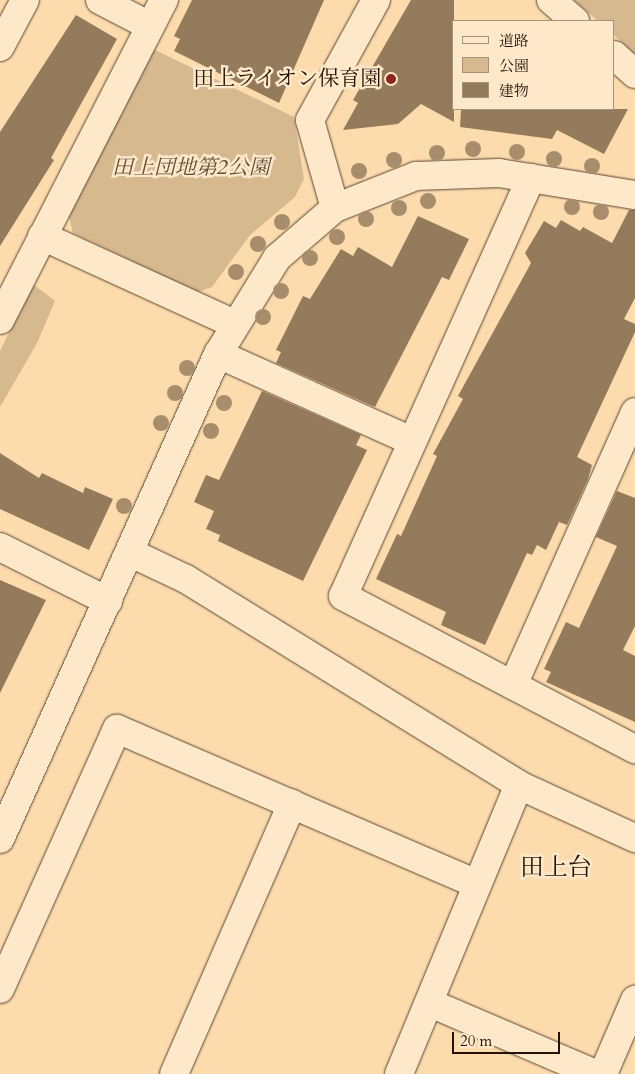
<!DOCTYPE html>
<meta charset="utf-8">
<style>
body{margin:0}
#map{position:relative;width:635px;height:1074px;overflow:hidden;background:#fcdbad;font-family:Cardo,"Noto Serif JP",serif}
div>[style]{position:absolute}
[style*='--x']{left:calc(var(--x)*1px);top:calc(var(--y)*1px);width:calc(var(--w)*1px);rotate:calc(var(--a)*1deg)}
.green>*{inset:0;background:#d7b990}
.building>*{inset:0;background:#947b5c}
.roads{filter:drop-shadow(0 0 1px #5a452f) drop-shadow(0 0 1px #5a452f)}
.street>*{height:28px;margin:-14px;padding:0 14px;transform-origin:14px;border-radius:14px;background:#fde8ca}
.secondary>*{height:28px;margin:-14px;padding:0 14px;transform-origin:14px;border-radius:14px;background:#fde8ca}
.trees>*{width:16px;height:16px;margin:-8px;border-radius:50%;background:#a88d6c}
.dots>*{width:14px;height:14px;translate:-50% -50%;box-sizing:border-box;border:2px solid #fde8ca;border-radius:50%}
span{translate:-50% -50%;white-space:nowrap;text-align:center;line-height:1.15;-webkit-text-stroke:5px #fde8ca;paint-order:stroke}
.poi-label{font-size:21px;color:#241305}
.right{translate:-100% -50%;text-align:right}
.park-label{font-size:21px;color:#634d36;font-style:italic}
.quarter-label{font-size:24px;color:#241305}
.legend{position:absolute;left:452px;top:20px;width:162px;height:90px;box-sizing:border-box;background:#fde8ca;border:1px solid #a6937b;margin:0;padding:6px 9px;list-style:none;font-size:15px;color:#241305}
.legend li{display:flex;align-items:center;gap:10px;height:25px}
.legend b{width:25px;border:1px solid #a6937b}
.scale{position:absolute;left:452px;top:1032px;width:108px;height:22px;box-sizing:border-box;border:2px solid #241305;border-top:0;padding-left:6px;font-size:15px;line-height:18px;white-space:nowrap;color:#241305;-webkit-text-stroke:4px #fde8ca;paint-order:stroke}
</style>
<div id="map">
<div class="green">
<i style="clip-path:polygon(574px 0,635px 0,635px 54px,614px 35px,614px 21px,598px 21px)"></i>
<i style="clip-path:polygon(153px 49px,294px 117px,304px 179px,295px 197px,250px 235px,212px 287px,198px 292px,73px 233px,67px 209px)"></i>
<i style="clip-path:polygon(33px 284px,55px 301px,37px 343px,0 407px,0 351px)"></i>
</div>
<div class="building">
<i style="clip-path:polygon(192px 0,324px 0,279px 103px,174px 51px,180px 39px,174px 36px)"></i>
<i style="clip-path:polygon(411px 0,454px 0,454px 122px,421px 104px,398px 124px,343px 130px,358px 103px,353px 100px)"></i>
<i style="clip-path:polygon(76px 15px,117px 39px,51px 158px,54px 160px,0 246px,0 132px)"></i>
<i style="clip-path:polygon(461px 109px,628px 109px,604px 154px,557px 130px,552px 139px,460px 127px)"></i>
<i style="clip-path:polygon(629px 210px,635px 210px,635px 298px,624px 319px,635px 324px,635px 332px,577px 457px,592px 465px,588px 479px,567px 525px,559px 522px,546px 550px,537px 545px,532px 555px,527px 553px,485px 645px,441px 625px,446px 612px,376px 579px,397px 534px,401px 536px,437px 456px,433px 454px,463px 399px,458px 396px,531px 263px,525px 253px,544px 221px,556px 228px,561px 220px,580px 231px,583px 227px,612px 243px)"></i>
<i style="clip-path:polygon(418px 216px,469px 239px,449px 280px,442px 277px,375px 407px,276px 363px,281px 352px,276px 350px,303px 296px,310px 299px,341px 249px,353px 256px,358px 247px,392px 267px)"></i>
<i style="clip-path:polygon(262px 391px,361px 435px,356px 445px,367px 450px,303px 581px,218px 541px,220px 535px,206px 529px,214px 511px,194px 502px,206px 475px,219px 480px)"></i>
<i style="clip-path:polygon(0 453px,39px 478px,42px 473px,83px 493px,85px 487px,113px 499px,89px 550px,0 509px)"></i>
<i style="clip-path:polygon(617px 491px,635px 498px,635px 626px,623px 650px,635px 656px,635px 722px,546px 682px,551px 672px,544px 669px,566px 622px,579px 628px,617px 546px,596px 537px)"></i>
<i style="clip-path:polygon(0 580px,46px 600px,0 693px)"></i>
</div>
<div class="roads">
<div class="street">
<i style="--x:100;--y:0;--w:56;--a:27.5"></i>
<i style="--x:551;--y:0;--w:32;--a:41"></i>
<i style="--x:0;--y:47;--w:53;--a:-62"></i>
<i style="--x:614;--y:55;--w:28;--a:42"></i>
<i style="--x:531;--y:178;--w:458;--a:114.2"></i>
<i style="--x:343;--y:596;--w:330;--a:27.7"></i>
<i style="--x:335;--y:208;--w:91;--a:-105.9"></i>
<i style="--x:310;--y:120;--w:137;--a:-61.2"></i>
<i style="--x:42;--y:236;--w:211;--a:24.6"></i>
<i style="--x:0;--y:320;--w:360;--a:-62.9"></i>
<i style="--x:218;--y:354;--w:213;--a:24.2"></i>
<i style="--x:0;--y:547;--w:121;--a:26.6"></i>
<i style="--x:131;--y:553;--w:61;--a:25.3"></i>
<i style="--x:186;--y:579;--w:392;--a:31.7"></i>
<i style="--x:519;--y:785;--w:128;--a:24.6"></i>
<i style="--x:513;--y:685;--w:299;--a:-65.9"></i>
<i style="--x:0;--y:989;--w:285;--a:-65.8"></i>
<i style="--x:117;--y:729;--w:392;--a:23.3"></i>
<i style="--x:430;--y:1003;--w:181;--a:23.2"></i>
<i style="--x:174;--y:1074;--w:295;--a:-66.4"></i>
<i style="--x:399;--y:1074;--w:313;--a:-67.5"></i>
<i style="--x:603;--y:1074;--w:81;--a:-66.6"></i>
</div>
<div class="secondary">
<i style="--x:0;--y:839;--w:532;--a:-65.8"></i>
<i style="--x:218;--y:354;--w:113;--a:-58.4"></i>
<i style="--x:277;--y:258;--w:77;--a:-40.8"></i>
<i style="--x:335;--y:208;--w:87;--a:-21.6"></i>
<i style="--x:416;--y:176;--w:83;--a:-2.1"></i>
<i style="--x:499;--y:173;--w:138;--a:9.2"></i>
</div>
</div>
<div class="trees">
<i style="left:473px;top:149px"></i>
<i style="left:517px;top:152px"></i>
<i style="left:437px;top:153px"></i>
<i style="left:554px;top:159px"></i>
<i style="left:394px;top:160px"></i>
<i style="left:592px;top:166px"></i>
<i style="left:359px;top:171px"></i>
<i style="left:428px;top:201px"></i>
<i style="left:572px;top:207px"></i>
<i style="left:399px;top:208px"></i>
<i style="left:601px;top:212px"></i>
<i style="left:366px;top:219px"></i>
<i style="left:282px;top:222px"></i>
<i style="left:337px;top:237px"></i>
<i style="left:258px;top:244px"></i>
<i style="left:310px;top:258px"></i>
<i style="left:236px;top:272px"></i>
<i style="left:281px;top:291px"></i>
<i style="left:263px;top:317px"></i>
<i style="left:187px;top:368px"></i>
<i style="left:175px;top:393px"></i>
<i style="left:224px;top:403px"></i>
<i style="left:161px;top:423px"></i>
<i style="left:211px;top:431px"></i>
<i style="left:124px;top:506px"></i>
</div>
<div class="dots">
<i style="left:391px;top:79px;background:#8f2418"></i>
</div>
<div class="poi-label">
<span class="right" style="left:381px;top:79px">田上ライオン保育園</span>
</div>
<div class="park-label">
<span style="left:191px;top:168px">田上団地第2公園</span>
</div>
<div class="quarter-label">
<span style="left:556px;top:868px">田上台</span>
</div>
<ul class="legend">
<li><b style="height:6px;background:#fde8ca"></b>道路</li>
<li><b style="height:14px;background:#d7b990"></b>公園</li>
<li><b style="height:14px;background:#947b5c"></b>建物</li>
</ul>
<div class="scale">20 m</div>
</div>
